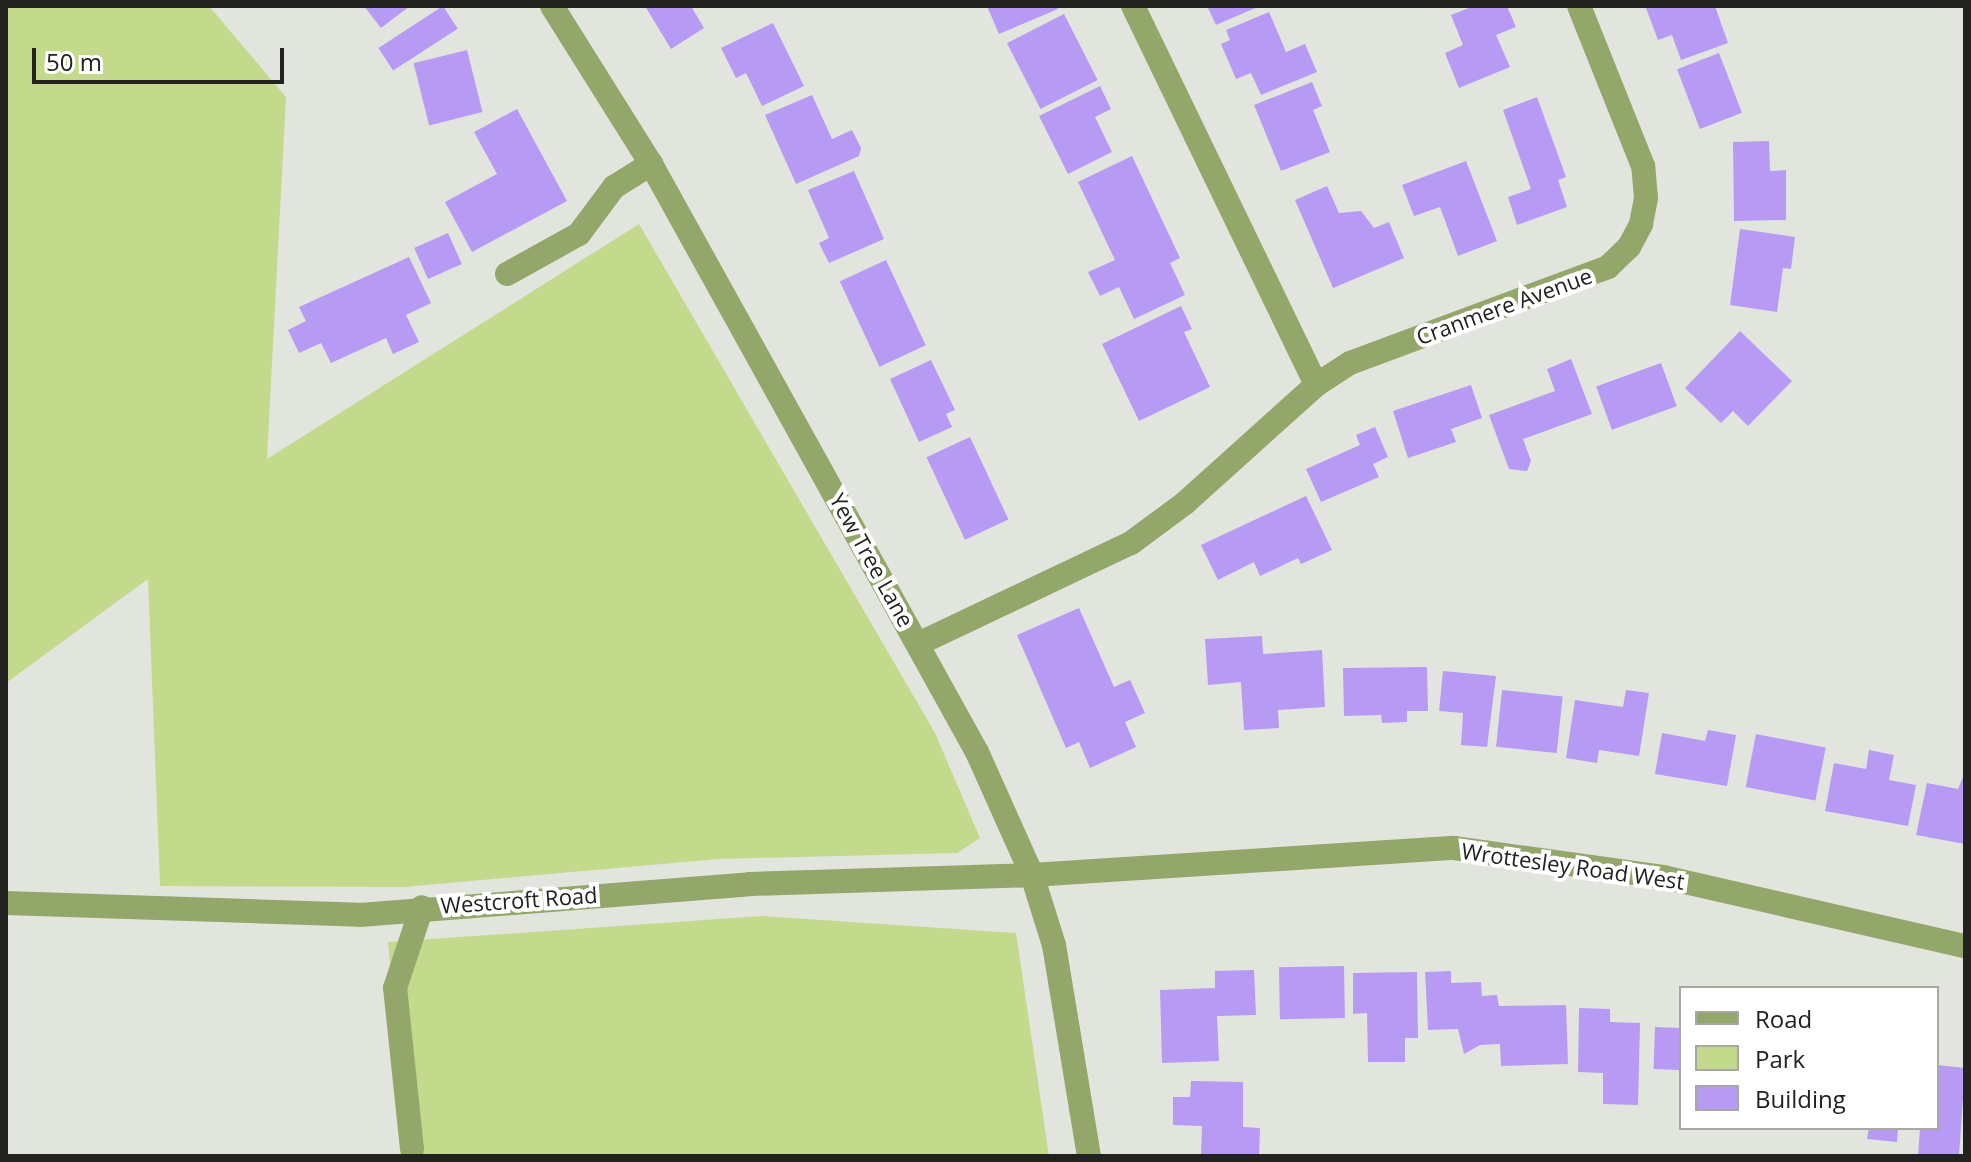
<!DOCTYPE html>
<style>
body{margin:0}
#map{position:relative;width:1971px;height:1162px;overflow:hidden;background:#e2e5dd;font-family:"Open Sans",sans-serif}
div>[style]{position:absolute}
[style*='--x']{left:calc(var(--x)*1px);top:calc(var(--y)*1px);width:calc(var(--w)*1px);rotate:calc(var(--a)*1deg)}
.green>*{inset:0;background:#c3da8d}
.building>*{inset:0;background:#b79af4;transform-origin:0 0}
.minor>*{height:24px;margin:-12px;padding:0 12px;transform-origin:12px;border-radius:12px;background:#94a76a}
span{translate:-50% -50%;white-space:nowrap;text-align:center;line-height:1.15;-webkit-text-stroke:8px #fff;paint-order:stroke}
.street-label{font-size:22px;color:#222320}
.frame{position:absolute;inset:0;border:8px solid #222320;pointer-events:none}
.legend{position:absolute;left:1679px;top:986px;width:260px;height:144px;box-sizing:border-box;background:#fff;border:2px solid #a7a7a6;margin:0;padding:10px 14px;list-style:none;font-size:24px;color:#222320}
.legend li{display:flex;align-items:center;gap:16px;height:40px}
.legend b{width:40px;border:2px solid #a7a7a6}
.scale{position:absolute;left:32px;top:48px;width:252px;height:36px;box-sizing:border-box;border:4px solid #222320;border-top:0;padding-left:10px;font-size:24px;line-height:28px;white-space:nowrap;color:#222320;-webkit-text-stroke:6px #fff;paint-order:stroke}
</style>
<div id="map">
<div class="green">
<i style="clip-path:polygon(6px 6px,209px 6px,286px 97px,267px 459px,639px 224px,935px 733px,980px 838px,957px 853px,718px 859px,404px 887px,160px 886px,148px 579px,6px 683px)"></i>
<i style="clip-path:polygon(761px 916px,1016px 933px,1049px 1156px,410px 1156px,388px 942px)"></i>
</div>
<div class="building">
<i style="clip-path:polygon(364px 6px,410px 6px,381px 28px)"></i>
<i style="left:443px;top:6px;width:27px;height:77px;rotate:57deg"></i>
<i style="clip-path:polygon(645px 6px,691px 6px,704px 28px,671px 49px)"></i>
<i style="clip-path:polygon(987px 6px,1057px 6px,1058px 9px,999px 34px)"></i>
<i style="clip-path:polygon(1207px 6px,1260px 6px,1216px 25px)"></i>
<i style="clip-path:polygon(1474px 6px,1507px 6px,1516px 27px,1496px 35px,1510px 67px,1459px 88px,1445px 53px,1463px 45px,1451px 15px)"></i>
<i style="clip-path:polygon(1715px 6px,1728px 43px,1681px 60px,1672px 35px,1658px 40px,1646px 8px)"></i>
<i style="clip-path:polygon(1269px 12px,1286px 52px,1305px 44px,1317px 72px,1261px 95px,1251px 73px,1236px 79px,1221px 44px,1230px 40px,1226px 30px)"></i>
<i style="left:1064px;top:14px;width:74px;height:64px;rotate:63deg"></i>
<i style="clip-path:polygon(773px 23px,804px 86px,762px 106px,746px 73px,736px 78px,721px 48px)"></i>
<i style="left:467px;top:50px;width:64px;height:55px;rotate:76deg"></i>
<i style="left:1719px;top:53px;width:64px;height:45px;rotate:69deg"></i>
<i style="clip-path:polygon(1312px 82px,1322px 106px,1313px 110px,1330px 152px,1281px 171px,1254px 105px)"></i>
<i style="clip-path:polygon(1100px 86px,1111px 109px,1095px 117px,1112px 152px,1068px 174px,1039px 116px)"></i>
<i style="clip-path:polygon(812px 95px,832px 139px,852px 130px,861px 148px,859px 156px,796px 184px,765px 115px)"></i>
<i style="clip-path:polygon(1537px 97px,1566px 177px,1558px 180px,1567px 207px,1517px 225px,1508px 197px,1531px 189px,1503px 110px)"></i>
<i style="clip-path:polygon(517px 109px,567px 201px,472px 252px,445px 202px,497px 174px,474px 132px)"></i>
<i style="clip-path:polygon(1769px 141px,1770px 171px,1786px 170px,1786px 220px,1734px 221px,1733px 142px)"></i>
<i style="clip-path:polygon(1132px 156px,1180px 258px,1170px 263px,1185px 295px,1134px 319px,1119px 287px,1100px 296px,1088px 272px,1115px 260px,1078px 182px)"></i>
<i style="clip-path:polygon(1466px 161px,1497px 241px,1458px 256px,1440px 207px,1414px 216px,1402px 185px)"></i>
<i style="clip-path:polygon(854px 171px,884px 239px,829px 263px,819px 243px,829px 238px,808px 190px)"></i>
<i style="clip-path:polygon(1327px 186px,1339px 213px,1361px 211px,1374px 228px,1389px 222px,1404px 258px,1333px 288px,1295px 200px)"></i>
<i style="clip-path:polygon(1740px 229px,1795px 237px,1791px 269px,1783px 268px,1777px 312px,1730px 305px)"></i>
<i style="left:448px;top:233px;width:34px;height:37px;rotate:66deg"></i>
<i style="clip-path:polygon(409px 257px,431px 303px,406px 315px,419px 342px,393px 354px,386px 338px,331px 363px,321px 343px,299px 353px,288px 330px,306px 321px,299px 307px)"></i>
<i style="left:886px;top:260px;width:94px;height:51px;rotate:65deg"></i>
<i style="clip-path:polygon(1181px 306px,1192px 329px,1184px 332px,1210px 387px,1139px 421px,1102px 344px)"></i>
<i style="clip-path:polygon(1740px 331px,1792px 381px,1748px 426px,1733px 411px,1721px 423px,1685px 388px)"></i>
<i style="clip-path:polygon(1571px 359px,1592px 414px,1523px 439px,1531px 461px,1527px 471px,1509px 469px,1489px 415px,1555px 391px,1547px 369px)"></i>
<i style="clip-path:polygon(931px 360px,955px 410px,946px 414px,952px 427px,919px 442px,890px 379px)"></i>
<i style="left:1661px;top:363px;width:46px;height:69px;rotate:70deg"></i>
<i style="clip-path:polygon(1471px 385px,1482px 418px,1451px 429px,1456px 442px,1408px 458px,1393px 411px)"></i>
<i style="clip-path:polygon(1375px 427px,1388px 457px,1373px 464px,1379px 477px,1321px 502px,1306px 469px,1360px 445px,1356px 435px)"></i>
<i style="left:970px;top:437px;width:91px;height:48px;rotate:65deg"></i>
<i style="clip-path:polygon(1306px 496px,1332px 550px,1301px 564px,1298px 558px,1260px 576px,1254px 562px,1218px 580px,1201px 545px)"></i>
<i style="clip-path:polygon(1079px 608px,1114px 687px,1130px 680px,1145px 713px,1125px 722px,1136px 747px,1090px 768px,1079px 742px,1066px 748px,1017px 635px)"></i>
<i style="clip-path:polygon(1262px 636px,1263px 654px,1322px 650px,1325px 707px,1278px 710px,1279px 728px,1244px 730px,1241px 682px,1208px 685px,1205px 639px)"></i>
<i style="clip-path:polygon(1427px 667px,1428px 711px,1407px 711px,1407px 722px,1382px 723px,1381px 715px,1344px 716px,1343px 668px)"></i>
<i style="clip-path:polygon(1443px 671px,1496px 676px,1487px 747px,1461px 745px,1463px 713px,1439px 711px)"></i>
<i style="left:1502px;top:690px;width:61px;height:57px;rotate:6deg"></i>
<i style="clip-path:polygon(1626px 690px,1649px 693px,1639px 756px,1599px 750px,1597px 763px,1566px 758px,1575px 700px,1623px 707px)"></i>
<i style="clip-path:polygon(1708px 730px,1736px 735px,1727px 786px,1655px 774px,1662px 733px,1705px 741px)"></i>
<i style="left:1756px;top:734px;width:71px;height:54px;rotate:11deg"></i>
<i style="clip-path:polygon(1869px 750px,1894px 755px,1889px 780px,1916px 785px,1908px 826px,1825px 811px,1834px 763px,1866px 769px)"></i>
<i style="clip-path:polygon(1965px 772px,1965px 844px,1916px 835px,1927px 783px,1958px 789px)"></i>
<i style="left:1344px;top:966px;width:52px;height:65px;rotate:89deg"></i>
<i style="clip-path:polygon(1254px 970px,1256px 1015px,1217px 1016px,1219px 1061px,1162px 1063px,1160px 990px,1215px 988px,1215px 971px)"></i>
<i style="clip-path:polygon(1451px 971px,1451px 983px,1481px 982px,1482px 996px,1497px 995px,1499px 1006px,1566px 1005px,1568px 1064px,1501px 1066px,1500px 1044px,1480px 1045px,1464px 1054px,1458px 1029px,1428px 1030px,1425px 972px)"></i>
<i style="clip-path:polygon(1417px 972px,1418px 1038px,1405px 1038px,1405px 1062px,1368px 1062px,1367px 1013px,1353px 1014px,1353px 973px)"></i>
<i style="clip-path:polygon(1579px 1008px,1610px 1009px,1610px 1022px,1640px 1023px,1638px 1105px,1603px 1104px,1603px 1073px,1578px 1072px)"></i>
<i style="left:1655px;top:1027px;width:26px;height:42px;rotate:2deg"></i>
<i style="clip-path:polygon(1937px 1065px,1965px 1068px,1959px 1156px,1918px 1156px,1920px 1128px,1937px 1128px)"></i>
<i style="clip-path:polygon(1191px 1081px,1243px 1082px,1243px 1127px,1260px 1128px,1259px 1156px,1201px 1155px,1202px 1126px,1173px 1125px,1173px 1097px,1190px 1097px)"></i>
<i style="clip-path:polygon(1869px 1128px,1898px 1128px,1897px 1142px,1867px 1139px)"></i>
</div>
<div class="minor">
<i style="--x:552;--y:6;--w:186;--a:57.9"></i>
<i style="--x:651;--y:164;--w:672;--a:61"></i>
<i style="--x:977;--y:752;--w:135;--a:65.9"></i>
<i style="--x:1032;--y:875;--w:73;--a:72.6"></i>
<i style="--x:1054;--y:945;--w:214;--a:80.6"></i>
<i style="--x:1133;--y:6;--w:421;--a:64.2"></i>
<i style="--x:507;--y:274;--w:82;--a:-29.1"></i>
<i style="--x:579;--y:234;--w:59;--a:-53.3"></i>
<i style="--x:614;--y:187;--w:44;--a:-31.9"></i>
<i style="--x:918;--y:644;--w:236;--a:-25.4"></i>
<i style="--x:1131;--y:543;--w:67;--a:-36.5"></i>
<i style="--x:1185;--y:503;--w:176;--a:-42"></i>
<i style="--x:1316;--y:385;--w:40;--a:-32.9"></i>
<i style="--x:1350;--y:363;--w:275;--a:-20.4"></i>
<i style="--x:1608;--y:267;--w:29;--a:-44"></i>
<i style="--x:1629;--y:247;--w:26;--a:-62"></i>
<i style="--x:1641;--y:224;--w:26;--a:-79"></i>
<i style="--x:1646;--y:198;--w:32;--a:-95"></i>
<i style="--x:1643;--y:166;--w:172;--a:-111.8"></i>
<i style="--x:6;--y:903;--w:354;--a:1.9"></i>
<i style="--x:360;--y:915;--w:391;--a:-4.5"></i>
<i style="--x:750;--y:884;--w:282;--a:-1.8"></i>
<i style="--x:1032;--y:875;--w:423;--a:-3.7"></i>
<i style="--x:1454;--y:848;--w:211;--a:7.9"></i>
<i style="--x:1663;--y:877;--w:310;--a:12.9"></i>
<i style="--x:412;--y:1149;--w:162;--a:-96"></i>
<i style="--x:395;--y:988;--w:85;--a:-71.6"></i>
</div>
<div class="street-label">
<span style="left:1504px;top:306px;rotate:-20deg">Cranmere Avenue</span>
<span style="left:872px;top:560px;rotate:61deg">Yew Tree Lane</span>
<span style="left:1573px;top:866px;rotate:8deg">Wrottesley Road West</span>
<span style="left:519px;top:900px;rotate:-4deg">Westcroft Road</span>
</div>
<div class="frame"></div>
<ul class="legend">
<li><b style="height:10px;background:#94a76a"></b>Road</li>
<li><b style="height:22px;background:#c3da8d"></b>Park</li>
<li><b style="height:22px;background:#b79af4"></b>Building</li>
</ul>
<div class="scale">50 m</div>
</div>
